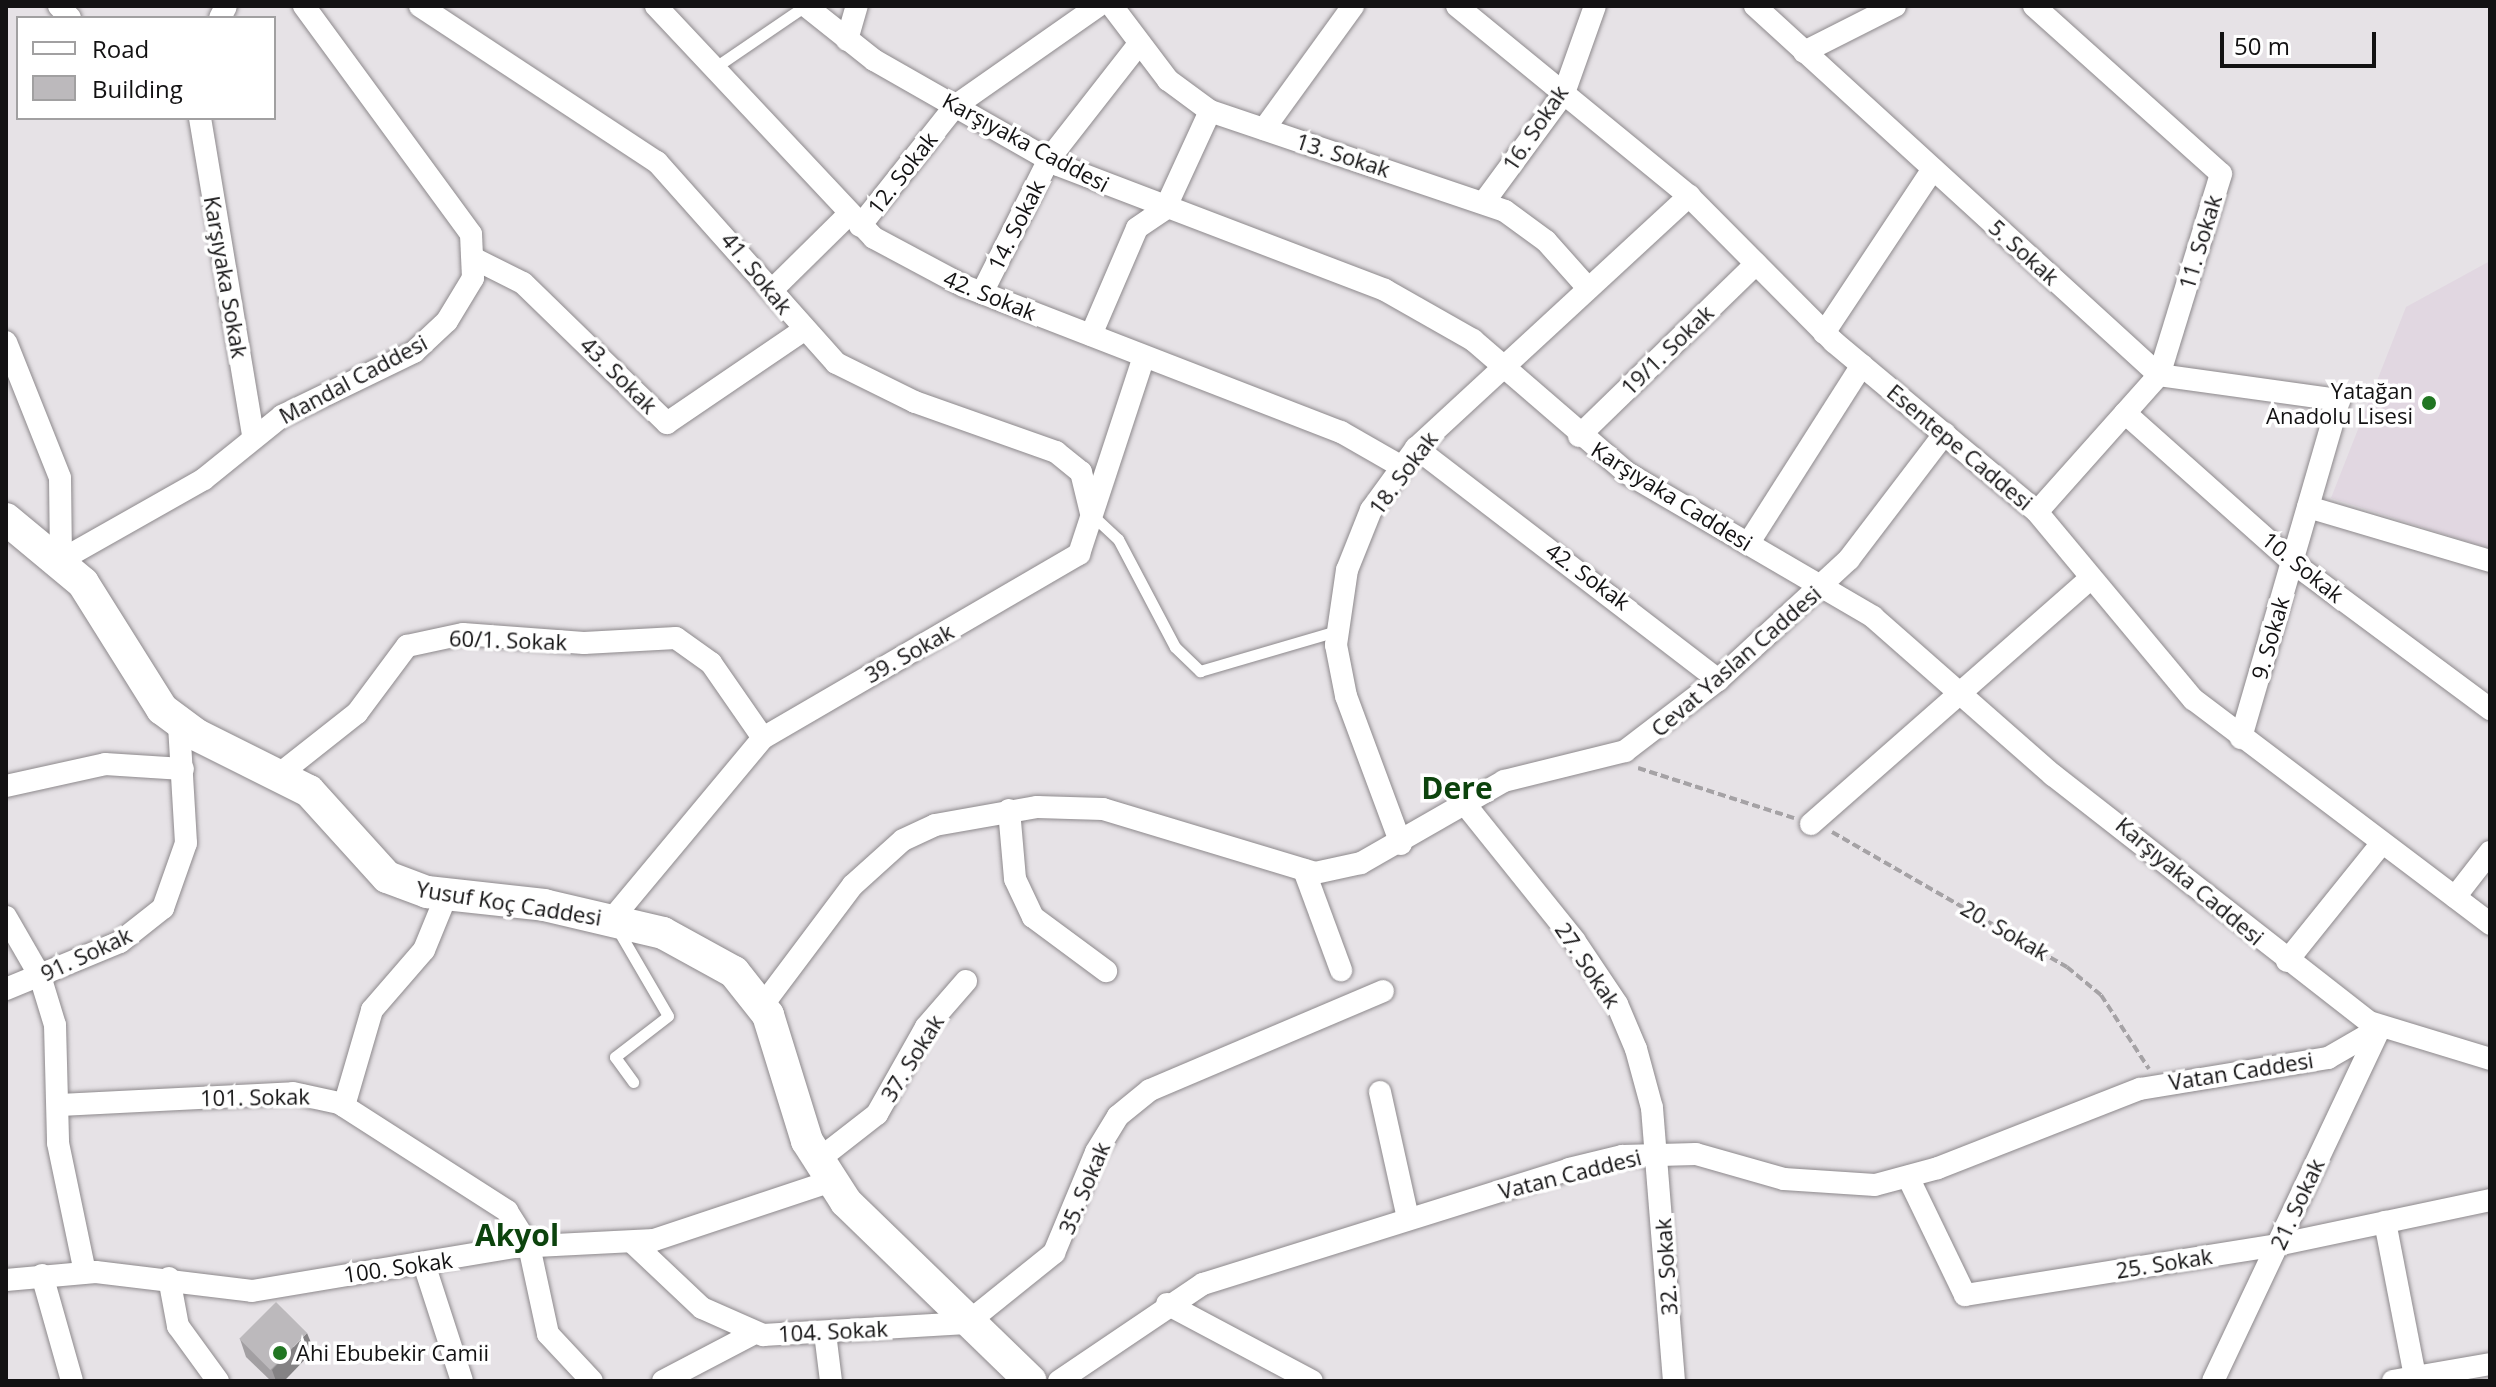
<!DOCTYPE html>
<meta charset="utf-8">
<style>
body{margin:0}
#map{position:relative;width:2496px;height:1387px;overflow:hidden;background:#e6e2e6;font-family:"Open Sans",sans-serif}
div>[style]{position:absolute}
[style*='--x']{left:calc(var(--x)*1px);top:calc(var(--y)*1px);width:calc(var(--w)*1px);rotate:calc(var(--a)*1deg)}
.built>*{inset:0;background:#e1d7e1}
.path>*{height:4px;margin-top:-2px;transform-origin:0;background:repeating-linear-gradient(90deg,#a5a2a5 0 8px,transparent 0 12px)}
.roads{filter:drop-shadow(0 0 2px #8d898c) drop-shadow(0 0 2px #8d898c)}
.lane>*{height:11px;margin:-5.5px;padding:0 5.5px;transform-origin:5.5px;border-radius:5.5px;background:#fff}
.street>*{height:22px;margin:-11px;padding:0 11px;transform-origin:11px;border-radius:11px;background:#fff}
.secondary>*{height:32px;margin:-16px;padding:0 16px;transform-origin:16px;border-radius:16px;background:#fff}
.wall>*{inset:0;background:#a29fa2}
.shaded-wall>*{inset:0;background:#848284}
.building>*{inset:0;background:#bcb9bc;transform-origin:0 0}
.dots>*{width:22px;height:22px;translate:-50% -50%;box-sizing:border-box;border:4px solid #fff;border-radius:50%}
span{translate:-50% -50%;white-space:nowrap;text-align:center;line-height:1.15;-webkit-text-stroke:7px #fff;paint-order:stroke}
.street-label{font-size:22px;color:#131213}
.poi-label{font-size:22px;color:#131213}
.right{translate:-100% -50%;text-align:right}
.left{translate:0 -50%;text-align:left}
.district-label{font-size:30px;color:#0c430d;font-weight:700}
.frame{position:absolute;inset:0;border:8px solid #131213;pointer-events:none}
.legend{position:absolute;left:16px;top:16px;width:260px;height:104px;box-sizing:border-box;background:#fff;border:2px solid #a1a0a1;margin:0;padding:10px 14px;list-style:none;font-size:24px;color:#131213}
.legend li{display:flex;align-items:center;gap:16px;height:40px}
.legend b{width:40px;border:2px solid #a1a0a1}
.scale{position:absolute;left:2220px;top:32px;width:156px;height:36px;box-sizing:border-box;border:4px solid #131213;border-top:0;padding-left:10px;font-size:24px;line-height:28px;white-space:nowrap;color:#131213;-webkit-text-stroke:6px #fff;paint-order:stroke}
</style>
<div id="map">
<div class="built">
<i style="clip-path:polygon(2490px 261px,2490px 549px,2331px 498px,2406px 307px)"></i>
</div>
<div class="path">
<i style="--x:1638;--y:768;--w:164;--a:17.8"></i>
<i style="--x:1832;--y:832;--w:271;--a:29.9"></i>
<i style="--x:2067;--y:967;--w:44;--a:39.5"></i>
<i style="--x:2101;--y:995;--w:88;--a:57"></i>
</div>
<div class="roads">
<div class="lane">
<i style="--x:717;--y:66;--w:107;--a:-34.3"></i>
<i style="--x:1091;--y:514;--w:37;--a:43"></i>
<i style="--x:1118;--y:539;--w:122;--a:62.2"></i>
<i style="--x:1175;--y:647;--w:35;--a:44"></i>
<i style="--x:1200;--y:671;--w:143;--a:-16.3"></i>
<i style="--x:618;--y:930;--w:99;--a:59.8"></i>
<i style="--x:668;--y:1016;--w:67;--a:142.3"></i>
<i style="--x:615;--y:1057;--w:31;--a:54"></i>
</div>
<div class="street">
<i style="--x:59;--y:6;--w:16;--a:47"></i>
<i style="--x:420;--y:6;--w:284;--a:33.4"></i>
<i style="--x:657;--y:162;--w:269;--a:48.3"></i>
<i style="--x:836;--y:363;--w:88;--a:26.3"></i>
<i style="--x:915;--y:402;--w:150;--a:19.5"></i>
<i style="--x:1056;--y:452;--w:32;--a:39"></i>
<i style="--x:1081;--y:472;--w:42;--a:76.3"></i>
<i style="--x:656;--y:6;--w:318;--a:46.8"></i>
<i style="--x:874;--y:238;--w:102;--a:28.1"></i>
<i style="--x:964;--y:286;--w:404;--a:21.2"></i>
<i style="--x:1341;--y:432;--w:70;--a:29.8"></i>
<i style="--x:806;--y:6;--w:87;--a:38.5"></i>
<i style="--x:874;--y:60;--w:212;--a:29.7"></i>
<i style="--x:1058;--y:165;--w:350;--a:20.9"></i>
<i style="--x:1385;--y:290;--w:101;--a:29.6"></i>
<i style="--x:1473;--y:340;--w:203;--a:40.8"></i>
<i style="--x:1627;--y:473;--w:285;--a:30.3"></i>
<i style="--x:1873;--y:617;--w:240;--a:41.3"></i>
<i style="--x:2053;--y:775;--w:401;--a:38"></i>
<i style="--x:2369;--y:1022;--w:127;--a:17"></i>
<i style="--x:1112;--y:6;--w:93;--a:52.9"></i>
<i style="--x:1168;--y:80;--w:52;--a:36.4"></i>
<i style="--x:1210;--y:111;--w:311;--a:18.7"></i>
<i style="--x:1505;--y:211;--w:51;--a:36.2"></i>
<i style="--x:1546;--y:241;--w:62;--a:48.3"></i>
<i style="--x:1457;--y:6;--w:300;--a:39.3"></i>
<i style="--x:1689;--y:196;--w:206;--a:45.2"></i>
<i style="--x:1834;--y:342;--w:265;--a:39.9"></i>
<i style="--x:2037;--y:512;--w:244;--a:50.2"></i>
<i style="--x:2193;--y:699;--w:373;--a:37.1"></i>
<i style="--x:1755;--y:6;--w:547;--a:42.41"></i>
<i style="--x:2159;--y:375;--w:182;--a:7.9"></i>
<i style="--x:2339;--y:400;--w:352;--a:106.2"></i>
<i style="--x:2034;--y:6;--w:251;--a:41.9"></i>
<i style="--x:2221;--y:174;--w:210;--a:107.1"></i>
<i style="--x:2159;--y:375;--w:183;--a:131.7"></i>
<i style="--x:220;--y:18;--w:13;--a:-63"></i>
<i style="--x:847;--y:40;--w:35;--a:-74"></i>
<i style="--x:1804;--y:52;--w:102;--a:-26.8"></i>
<i style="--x:200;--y:118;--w:322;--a:80.5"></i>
<i style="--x:1264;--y:129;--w:152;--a:-54.1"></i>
<i style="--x:1484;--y:202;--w:135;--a:-53.7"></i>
<i style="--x:1564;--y:93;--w:92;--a:-70.4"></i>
<i style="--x:860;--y:226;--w:153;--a:-51.6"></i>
<i style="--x:955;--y:106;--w:174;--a:-35"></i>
<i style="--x:477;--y:260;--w:51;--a:26.6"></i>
<i style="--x:523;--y:283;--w:201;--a:44.2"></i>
<i style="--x:667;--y:423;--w:166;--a:-34.2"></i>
<i style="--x:772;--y:290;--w:105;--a:-44.6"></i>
<i style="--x:982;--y:293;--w:150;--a:-63.4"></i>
<i style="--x:1049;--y:159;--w:146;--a:-52"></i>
<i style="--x:1824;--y:333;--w:197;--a:-56.4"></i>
<i style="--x:1091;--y:335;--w:116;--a:-66.7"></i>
<i style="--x:1137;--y:228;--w:34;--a:-34"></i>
<i style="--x:1165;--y:209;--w:108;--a:-65.3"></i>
<i style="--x:6;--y:342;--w:146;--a:68.3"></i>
<i style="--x:60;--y:478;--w:82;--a:89.3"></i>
<i style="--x:2125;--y:413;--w:224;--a:41.7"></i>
<i style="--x:2292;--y:562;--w:247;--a:36.6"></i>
<i style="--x:1579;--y:436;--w:247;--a:-44.2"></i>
<i style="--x:1416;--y:448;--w:381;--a:37.5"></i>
<i style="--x:2308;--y:507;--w:190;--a:16.5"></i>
<i style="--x:1748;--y:544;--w:212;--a:-57.5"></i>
<i style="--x:61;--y:560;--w:164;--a:-29.5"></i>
<i style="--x:204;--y:479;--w:100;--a:-38.9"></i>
<i style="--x:282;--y:416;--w:147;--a:-25.9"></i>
<i style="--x:414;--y:352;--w:45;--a:-43.2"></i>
<i style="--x:447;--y:321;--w:50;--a:-58.8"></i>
<i style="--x:473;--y:278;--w:44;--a:-92.6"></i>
<i style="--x:471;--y:234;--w:283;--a:-126.2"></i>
<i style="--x:281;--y:773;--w:97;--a:-38.3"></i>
<i style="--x:357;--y:713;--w:84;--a:-53.3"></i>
<i style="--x:407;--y:646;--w:57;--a:-12.1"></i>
<i style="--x:463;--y:634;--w:121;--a:4.3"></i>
<i style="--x:584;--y:643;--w:92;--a:-3.1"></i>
<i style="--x:676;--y:638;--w:43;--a:35.5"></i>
<i style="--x:711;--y:663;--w:91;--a:55.3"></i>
<i style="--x:6;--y:786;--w:101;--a:-12.5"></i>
<i style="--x:105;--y:764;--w:78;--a:3.7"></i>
<i style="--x:1464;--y:803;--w:176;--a:51.2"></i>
<i style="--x:1574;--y:940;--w:77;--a:56.1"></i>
<i style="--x:1617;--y:1004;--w:49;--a:67.1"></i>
<i style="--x:1636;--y:1049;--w:61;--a:74.8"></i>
<i style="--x:1652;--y:1108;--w:274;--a:85.4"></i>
<i style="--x:1009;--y:810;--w:69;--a:85"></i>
<i style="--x:1015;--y:879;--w:42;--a:64.7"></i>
<i style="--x:1033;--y:917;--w:91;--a:36.5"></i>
<i style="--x:1811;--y:824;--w:371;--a:-41.3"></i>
<i style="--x:1401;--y:844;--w:158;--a:-110.4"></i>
<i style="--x:1346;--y:696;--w:52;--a:-101.1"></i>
<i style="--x:1336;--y:645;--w:76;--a:-81.7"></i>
<i style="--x:1347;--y:570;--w:65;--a:-68.2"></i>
<i style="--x:1371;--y:510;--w:77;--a:-54"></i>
<i style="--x:1416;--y:448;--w:372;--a:-42.7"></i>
<i style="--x:1304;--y:870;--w:107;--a:69.7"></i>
<i style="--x:2455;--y:897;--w:57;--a:-52.1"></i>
<i style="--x:6;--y:917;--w:68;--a:60"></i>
<i style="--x:40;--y:976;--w:51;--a:73"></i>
<i style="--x:55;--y:1025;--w:118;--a:88.5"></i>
<i style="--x:58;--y:1143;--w:132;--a:78.2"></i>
<i style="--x:612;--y:919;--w:236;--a:-50.2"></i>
<i style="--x:763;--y:738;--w:366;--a:-30.2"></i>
<i style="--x:1079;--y:554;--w:208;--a:-71.8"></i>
<i style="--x:2287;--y:961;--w:151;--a:-51.2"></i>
<i style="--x:6;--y:989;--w:123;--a:-22.4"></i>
<i style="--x:120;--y:942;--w:55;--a:-38.3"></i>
<i style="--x:163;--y:908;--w:69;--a:-70.5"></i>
<i style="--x:186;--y:843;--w:118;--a:-93.4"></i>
<i style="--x:762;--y:1006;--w:151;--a:-53.1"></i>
<i style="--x:853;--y:885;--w:67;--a:-42"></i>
<i style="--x:903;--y:840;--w:35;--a:-25"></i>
<i style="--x:935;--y:825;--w:104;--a:-10"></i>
<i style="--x:1037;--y:807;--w:66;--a:1.7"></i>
<i style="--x:1103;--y:809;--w:221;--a:16.8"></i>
<i style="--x:1315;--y:873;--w:47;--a:-12.3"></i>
<i style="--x:1361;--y:863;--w:165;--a:-29.8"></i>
<i style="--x:1504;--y:781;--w:125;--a:-13.9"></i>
<i style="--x:1625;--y:751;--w:117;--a:-37.4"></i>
<i style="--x:1718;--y:680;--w:178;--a:-42.7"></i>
<i style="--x:1849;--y:559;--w:158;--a:-52.7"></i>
<i style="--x:1380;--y:1092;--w:129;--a:77.5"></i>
<i style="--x:60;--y:1105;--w:233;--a:-2.9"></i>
<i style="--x:293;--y:1093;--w:47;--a:12.3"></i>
<i style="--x:339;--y:1103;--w:200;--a:32.7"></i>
<i style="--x:507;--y:1211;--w:41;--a:57.8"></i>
<i style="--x:529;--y:1246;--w:90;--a:77.8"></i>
<i style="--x:548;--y:1334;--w:64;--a:46.9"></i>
<i style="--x:344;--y:1106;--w:100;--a:-73.7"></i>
<i style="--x:372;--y:1010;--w:79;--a:-49.1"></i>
<i style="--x:424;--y:950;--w:61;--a:-67.7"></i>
<i style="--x:818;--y:1160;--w:75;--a:-37.9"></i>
<i style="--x:877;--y:1114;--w:100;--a:-60.6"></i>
<i style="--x:926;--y:1027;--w:61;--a:-49"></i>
<i style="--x:1908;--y:1177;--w:131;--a:64.2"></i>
<i style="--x:1965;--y:1295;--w:316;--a:-9.1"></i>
<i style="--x:2277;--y:1245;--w:218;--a:-11.9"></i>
<i style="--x:2385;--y:1222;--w:162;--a:79"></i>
<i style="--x:633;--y:1243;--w:95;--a:43.3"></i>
<i style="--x:702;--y:1308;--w:67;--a:23.9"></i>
<i style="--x:763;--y:1335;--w:204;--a:-3.4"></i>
<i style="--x:967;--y:1323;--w:112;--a:-38.8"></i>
<i style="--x:1054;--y:1253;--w:109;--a:-67.4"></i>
<i style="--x:1096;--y:1152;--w:42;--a:-58.6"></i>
<i style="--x:1118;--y:1116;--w:41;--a:-39.1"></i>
<i style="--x:1150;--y:1090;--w:253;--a:-23"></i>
<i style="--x:424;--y:1264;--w:123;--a:72"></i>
<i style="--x:42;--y:1275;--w:110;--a:74.2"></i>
<i style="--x:169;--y:1278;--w:49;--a:79.4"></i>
<i style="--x:178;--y:1326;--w:68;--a:54"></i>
<i style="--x:6;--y:1280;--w:90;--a:-5.1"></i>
<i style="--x:96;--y:1272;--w:157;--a:6.9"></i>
<i style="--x:252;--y:1291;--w:268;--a:-9.5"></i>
<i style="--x:516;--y:1247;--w:138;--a:-2.9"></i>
<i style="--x:654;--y:1240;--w:187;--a:-18.4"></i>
<i style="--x:1167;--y:1304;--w:164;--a:28"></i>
<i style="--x:825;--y:1333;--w:48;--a:82.9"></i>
<i style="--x:663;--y:1381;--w:104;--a:-27.6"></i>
<i style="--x:1059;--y:1381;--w:174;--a:-34"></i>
<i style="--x:1203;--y:1284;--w:384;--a:-17.4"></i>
<i style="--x:1569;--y:1169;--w:55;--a:-13.8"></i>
<i style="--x:1622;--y:1156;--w:74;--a:-1.5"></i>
<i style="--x:1696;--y:1154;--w:91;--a:15.9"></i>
<i style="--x:1784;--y:1179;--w:91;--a:3.8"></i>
<i style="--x:1875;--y:1185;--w:65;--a:-15.1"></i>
<i style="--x:1938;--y:1168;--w:217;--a:-21.4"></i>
<i style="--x:2140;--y:1089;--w:191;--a:-9.4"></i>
<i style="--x:2328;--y:1058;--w:60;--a:-30"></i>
<i style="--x:2213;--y:1381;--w:386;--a:-64.7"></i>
<i style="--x:2393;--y:1381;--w:98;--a:-9.9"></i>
</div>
<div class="secondary">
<i style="--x:6;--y:519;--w:100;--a:39.7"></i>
<i style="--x:83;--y:583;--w:149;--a:57.9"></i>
<i style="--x:162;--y:709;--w:44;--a:36.6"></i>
<i style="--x:197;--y:735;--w:125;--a:26.6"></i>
<i style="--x:309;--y:791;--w:116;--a:47.8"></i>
<i style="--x:387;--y:877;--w:43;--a:20.6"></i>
<i style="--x:427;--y:892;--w:118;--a:6.3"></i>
<i style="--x:544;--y:905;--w:122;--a:13.2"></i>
<i style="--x:663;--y:933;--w:81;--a:28.8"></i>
<i style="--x:734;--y:972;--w:55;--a:51.7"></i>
<i style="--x:768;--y:1015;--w:132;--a:72.8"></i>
<i style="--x:807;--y:1141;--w:72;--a:57.4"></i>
<i style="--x:846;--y:1202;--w:257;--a:44.1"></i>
</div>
</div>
<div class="wall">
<i style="clip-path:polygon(240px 1339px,314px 1350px,284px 1381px,271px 1381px,246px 1357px)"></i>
</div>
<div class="shaded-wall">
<i style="clip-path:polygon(307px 1333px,314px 1350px,284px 1381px,276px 1381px,272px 1370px)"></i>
</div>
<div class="building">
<i style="left:276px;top:1302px;width:44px;height:52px;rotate:45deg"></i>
</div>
<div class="dots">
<i style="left:2429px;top:403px;background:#217622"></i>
<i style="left:280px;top:1353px;background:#217622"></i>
</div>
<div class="street-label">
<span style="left:1535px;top:128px;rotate:-56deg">16. Sokak</span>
<span style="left:1026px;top:142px;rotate:28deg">Karşıyaka Caddesi</span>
<span style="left:1343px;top:155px;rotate:18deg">13. Sokak</span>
<span style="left:902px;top:173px;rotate:-52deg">12. Sokak</span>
<span style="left:1016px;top:225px;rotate:-63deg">14. Sokak</span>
<span style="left:2200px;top:242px;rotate:-73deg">11. Sokak</span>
<span style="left:2024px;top:252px;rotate:42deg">5. Sokak</span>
<span style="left:757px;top:273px;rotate:51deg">41. Sokak</span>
<span style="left:226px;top:277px;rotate:80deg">Karşıyaka Sokak</span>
<span style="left:990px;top:295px;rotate:22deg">42. Sokak</span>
<span style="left:1667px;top:350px;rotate:-44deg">19/1. Sokak</span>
<span style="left:619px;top:375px;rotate:45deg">43. Sokak</span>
<span style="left:353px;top:379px;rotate:-28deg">Mandal Caddesi</span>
<span style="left:1960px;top:447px;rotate:40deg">Esentepe Caddesi</span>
<span style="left:1403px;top:473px;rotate:-53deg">18. Sokak</span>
<span style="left:1672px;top:496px;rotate:32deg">Karşıyaka Caddesi</span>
<span style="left:2303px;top:567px;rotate:39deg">10. Sokak</span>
<span style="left:1588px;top:576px;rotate:36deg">42. Sokak</span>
<span style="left:2270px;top:638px;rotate:-74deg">9. Sokak</span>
<span style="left:508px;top:640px;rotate:2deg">60/1. Sokak</span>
<span style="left:909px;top:653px;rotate:-29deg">39. Sokak</span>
<span style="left:1736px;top:661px;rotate:-41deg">Cevat Yaslan Caddesi</span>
<span style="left:2190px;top:881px;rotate:40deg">Karşıyaka Caddesi</span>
<span style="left:509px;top:903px;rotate:9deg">Yusuf Koç Caddesi</span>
<span style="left:2005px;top:930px;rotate:30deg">20. Sokak</span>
<span style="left:86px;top:954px;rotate:-25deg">91. Sokak</span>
<span style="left:1588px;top:965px;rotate:56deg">27. Sokak</span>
<span style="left:912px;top:1058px;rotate:-58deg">37. Sokak</span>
<span style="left:2241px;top:1071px;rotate:-9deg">Vatan Caddesi</span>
<span style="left:255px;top:1097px;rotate:-1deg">101. Sokak</span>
<span style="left:1570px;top:1174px;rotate:-14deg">Vatan Caddesi</span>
<span style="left:1084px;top:1188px;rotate:-67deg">35. Sokak</span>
<span style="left:2297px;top:1204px;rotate:-65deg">21. Sokak</span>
<span style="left:2164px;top:1263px;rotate:-9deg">25. Sokak</span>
<span style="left:398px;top:1267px;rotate:-8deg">100. Sokak</span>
<span style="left:1666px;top:1267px;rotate:-94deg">32. Sokak</span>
<span style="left:833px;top:1331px;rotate:-3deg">104. Sokak</span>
</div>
<div class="poi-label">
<span class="right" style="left:2413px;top:403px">Yatağan<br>Anadolu Lisesi</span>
<span class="left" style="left:296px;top:1353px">Ahi Ebubekir Camii</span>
</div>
<div class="district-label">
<span style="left:1457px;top:788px">Dere</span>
<span style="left:517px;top:1235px">Akyol</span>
</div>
<div class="frame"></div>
<ul class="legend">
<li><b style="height:10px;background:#fff"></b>Road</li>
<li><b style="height:22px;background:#bcb9bc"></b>Building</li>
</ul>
<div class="scale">50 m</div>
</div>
